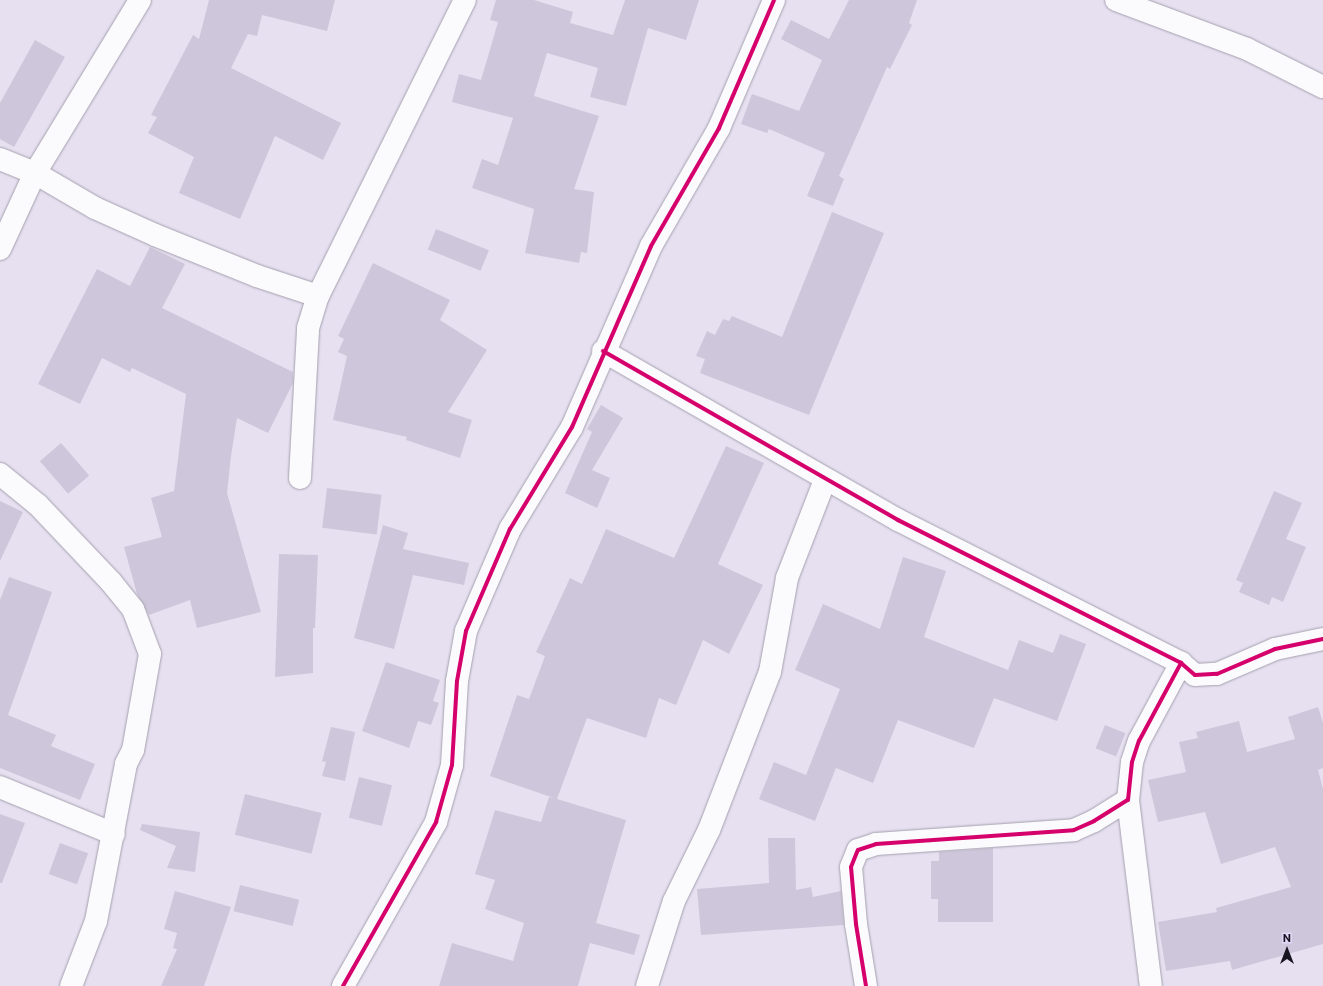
<!DOCTYPE html>
<style>
body{margin:0}
#map{position:relative;width:1323px;height:986px;overflow:hidden;background:#e6e0f1;font-family:Commissioner,sans-serif}
div>[style]{position:absolute}
[style*='--x']{left:calc(var(--x)*1px);top:calc(var(--y)*1px);width:calc(var(--w)*1px);rotate:calc(var(--a)*1deg)}
.building>*{inset:0;background:#cec7db;transform-origin:0 0}
.roads{filter:drop-shadow(0 0 1px #a5a0ad) drop-shadow(0 0 1px #a5a0ad)}
.street>*{height:22px;margin:-11px;padding:0 11px;transform-origin:11px;border-radius:11px;background:#fbfafd}
.cycleway>*{height:4px;margin:-2px;padding:0 2px;transform-origin:2px;border-radius:2px;background:#d6006c}
span{translate:-50% -50%;white-space:nowrap;text-align:center;line-height:1.15;-webkit-text-stroke:3px #e4d8f9;paint-order:stroke}
.north{position:absolute;left:1267px;top:930px;width:40px;height:40px;-webkit-text-stroke:3px #e4d8f9;paint-order:stroke;rotate:0deg;font-size:11px;font-weight:700;line-height:16px;text-align:center;color:#191520}
.north::after{content:'';display:block;margin:auto;width:14px;height:18px;background:#191520;clip-path:polygon(50% 0,100% 100%,50% 72%,0 100%)}
</style>
<div id="map">
<div class="building">
<i style="clip-path:polygon(209px 0,335px 0,327px 31px,262px 15px,257px 36px,248px 34px,231px 68px,341px 123px,323px 160px,275px 136px,240px 219px,179px 193px,194px 157px,148px 133px,157px 117px,151px 115px,193px 35px,199px 39px)"></i>
<i style="clip-path:polygon(496px 0,534px 0,573px 12px,570px 23px,613px 35px,625px 0,699px 0,686px 40px,648px 28px,626px 106px,590px 97px,598px 68px,547px 53px,534px 96px,599px 116px,574px 189px,594px 192px,587px 253px,581px 252px,579px 263px,525px 253px,534px 209px,472px 188px,482px 159px,498px 165px,513px 118px,452px 102px,459px 74px,481px 80px,498px 22px,490px 20px)"></i>
<i style="clip-path:polygon(849px 0,917px 0,909px 23px,912px 25px,890px 69px,887px 67px,839px 176px,844px 179px,833px 206px,807px 196px,825px 153px,769px 129px,767px 133px,741px 124px,752px 94px,799px 111px,822px 60px,781px 39px,791px 20px,829px 39px)"></i>
<i style="clip-path:polygon(35px 40px,65px 57px,14px 147px,0 139px,0 103px)"></i>
<i style="clip-path:polygon(832px 212px,884px 233px,809px 415px,700px 373px,705px 359px,696px 356px,707px 331px,715px 335px,723px 319px,729px 321px,732px 316px,782px 337px)"></i>
<i style="left:436px;top:229px;width:57px;height:22px;rotate:22deg"></i>
<i style="clip-path:polygon(150px 247px,185px 264px,162px 308px,293px 372px,293px 383px,268px 433px,237px 418px,231px 456px,227px 493px,261px 612px,197px 628px,190px 600px,149px 615px,137px 594px,124px 547px,162px 537px,151px 498px,174px 491px,186px 394px,132px 368px,130px 372px,102px 358px,80px 404px,38px 384px,97px 269px,130px 286px)"></i>
<i style="clip-path:polygon(373px 263px,450px 300px,440px 320px,487px 350px,448px 412px,472px 420px,460px 458px,406px 440px,407px 437px,333px 420px,347px 356px,338px 352px,344px 339px,338px 336px)"></i>
<i style="clip-path:polygon(601px 405px,623px 418px,592px 470px,610px 478px,597px 508px,565px 493px,592px 432px,587px 429px)"></i>
<i style="left:61px;top:443px;width:43px;height:28px;rotate:49deg"></i>
<i style="clip-path:polygon(726px 446px,764px 463px,718px 564px,763px 585px,729px 654px,703px 640px,676px 705px,659px 698px,646px 738px,587px 718px,557px 799px,626px 820px,596px 923px,640px 935px,634px 955px,590px 943px,578px 986px,439px 986px,452px 943px,513px 961px,524px 923px,485px 909px,495px 880px,475px 874px,495px 810px,541px 822px,549px 797px,554px 798px,490px 776px,517px 695px,529px 699px,545px 656px,536px 652px,570px 578px,582px 584px,606px 529px,674px 558px)"></i>
<i style="left:327px;top:488px;width:55px;height:40px;rotate:7deg"></i>
<i style="clip-path:polygon(1274px 491px,1302px 503px,1286px 539px,1306px 547px,1283px 602px,1272px 597px,1269px 605px,1239px 592px,1243px 583px,1236px 580px)"></i>
<i style="clip-path:polygon(0 501px,23px 512px,0 561px)"></i>
<i style="clip-path:polygon(383px 525px,408px 533px,403px 549px,469px 563px,464px 585px,413px 575px,394px 649px,354px 638px)"></i>
<i style="clip-path:polygon(279px 554px,318px 555px,315px 628px,313px 628px,313px 673px,275px 677px)"></i>
<i style="clip-path:polygon(903px 557px,946px 571px,924px 637px,1008px 670px,1019px 640px,1053px 653px,1060px 634px,1086px 644px,1057px 721px,994px 698px,974px 748px,898px 720px,873px 783px,836px 768px,815px 821px,759px 799px,774px 762px,806px 775px,840px 689px,795px 670px,823px 604px,880px 629px)"></i>
<i style="clip-path:polygon(9px 577px,52px 592px,8px 715px,56px 735px,51px 746px,95px 764px,80px 800px,0 768px,0 600px)"></i>
<i style="clip-path:polygon(386px 662px,440px 680px,433px 701px,439px 703px,431px 725px,418px 721px,409px 748px,362px 731px)"></i>
<i style="clip-path:polygon(1318px 707px,1323px 723px,1323px 768px,1318px 770px,1323px 789px,1323px 944px,1232px 970px,1230px 961px,1166px 971px,1158px 922px,1217px 912px,1216px 908px,1291px 887px,1275px 847px,1221px 864px,1205px 812px,1158px 822px,1148px 780px,1186px 772px,1179px 742px,1198px 738px,1196px 732px,1239px 721px,1247px 752px,1295px 739px,1288px 717px)"></i>
<i style="left:1105px;top:725px;width:22px;height:25px;rotate:22deg"></i>
<i style="clip-path:polygon(331px 727px,355px 732px,345px 781px,322px 776px,326px 762px,322px 761px)"></i>
<i style="left:359px;top:777px;width:34px;height:42px;rotate:14deg"></i>
<i style="left:245px;top:794px;width:79px;height:42px;rotate:14deg"></i>
<i style="clip-path:polygon(0 814px,25px 823px,2px 883px,0 883px)"></i>
<i style="clip-path:polygon(142px 824px,200px 832px,195px 872px,167px 868px,176px 846px,140px 830px)"></i>
<i style="clip-path:polygon(768px 838px,795px 838px,796px 890px,811px 887px,813px 897px,841px 891px,844px 925px,701px 935px,697px 889px,769px 883px)"></i>
<i style="left:60px;top:843px;width:30px;height:33px;rotate:20deg"></i>
<i style="clip-path:polygon(993px 848px,993px 922px,938px 922px,938px 899px,931px 899px,931px 861px,939px 861px,939px 852px)"></i>
<i style="left:240px;top:885px;width:61px;height:27px;rotate:14deg"></i>
<i style="clip-path:polygon(175px 891px,231px 907px,204px 986px,161px 986px,177px 949px,173px 948px,177px 933px,164px 929px)"></i>
</div>
<div class="roads">
<div class="street">
<i style="--x:1116;--y:0;--w:140;--a:20.5"></i>
<i style="--x:1247;--y:49;--w:85;--a:26.6"></i>
<i style="--x:0;--y:159;--w:38;--a:22"></i>
<i style="--x:35;--y:173;--w:69;--a:30.3"></i>
<i style="--x:95;--y:208;--w:66;--a:24.2"></i>
<i style="--x:155;--y:235;--w:110;--a:21.9"></i>
<i style="--x:257;--y:276;--w:64;--a:18.2"></i>
<i style="--x:0;--y:249;--w:84;--a:-65.3"></i>
<i style="--x:35;--y:173;--w:202;--a:-58.7"></i>
<i style="--x:603;--y:351;--w:340;--a:29.8"></i>
<i style="--x:898;--y:520;--w:317;--a:26.8"></i>
<i style="--x:0;--y:474;--w:49;--a:39.2"></i>
<i style="--x:38;--y:505;--w:106;--a:46.5"></i>
<i style="--x:111;--y:582;--w:35;--a:51"></i>
<i style="--x:133;--y:609;--w:48;--a:69.3"></i>
<i style="--x:150;--y:654;--w:97;--a:100"></i>
<i style="--x:133;--y:750;--w:16;--a:117"></i>
<i style="--x:126;--y:764;--w:160;--a:100.8"></i>
<i style="--x:96;--y:921;--w:70;--a:111"></i>
<i style="--x:300;--y:478;--w:150;--a:-86.9"></i>
<i style="--x:308;--y:328;--w:34;--a:-73"></i>
<i style="--x:318;--y:296;--w:330;--a:-63.6"></i>
<i style="--x:0;--y:787;--w:123;--a:22.4"></i>
<i style="--x:1128;--y:800;--w:187;--a:83"></i>
<i style="--x:343;--y:986;--w:189;--a:-60.4"></i>
<i style="--x:436;--y:822;--w:59;--a:-74.3"></i>
<i style="--x:452;--y:765;--w:84;--a:-86.6"></i>
<i style="--x:457;--y:681;--w:51;--a:-79.8"></i>
<i style="--x:466;--y:631;--w:111;--a:-66.7"></i>
<i style="--x:510;--y:529;--w:119;--a:-58.7"></i>
<i style="--x:572;--y:427;--w:197;--a:-66.4"></i>
<i style="--x:651;--y:246;--w:136;--a:-60"></i>
<i style="--x:719;--y:128;--w:139;--a:-66.7"></i>
<i style="--x:647;--y:986;--w:89;--a:-72.4"></i>
<i style="--x:674;--y:901;--w:79;--a:-63.8"></i>
<i style="--x:709;--y:830;--w:169;--a:-68.9"></i>
<i style="--x:770;--y:672;--w:96;--a:-79.7"></i>
<i style="--x:787;--y:578;--w:105;--a:-68.8"></i>
<i style="--x:866;--y:986;--w:63;--a:-99.2"></i>
<i style="--x:856;--y:924;--w:57;--a:-95"></i>
<i style="--x:851;--y:867;--w:18;--a:-68"></i>
<i style="--x:858;--y:850;--w:19;--a:-18"></i>
<i style="--x:876;--y:844;--w:198;--a:-4"></i>
<i style="--x:1074;--y:830;--w:22;--a:-24"></i>
<i style="--x:1094;--y:821;--w:40;--a:-32"></i>
<i style="--x:1128;--y:800;--w:38;--a:-84"></i>
<i style="--x:1132;--y:762;--w:22;--a:-72"></i>
<i style="--x:1139;--y:741;--w:89;--a:-61.7"></i>
<i style="--x:1181;--y:663;--w:18;--a:41"></i>
<i style="--x:1195;--y:675;--w:22;--a:-3"></i>
<i style="--x:1217;--y:674;--w:63;--a:-23.3"></i>
<i style="--x:1275;--y:649;--w:49;--a:-11.8"></i>
</div>
</div>
<div class="cycleway">
<i style="--x:603;--y:351;--w:340;--a:29.8"></i>
<i style="--x:898;--y:520;--w:317;--a:26.8"></i>
<i style="--x:343;--y:986;--w:189;--a:-60.4"></i>
<i style="--x:436;--y:822;--w:59;--a:-74.3"></i>
<i style="--x:452;--y:765;--w:84;--a:-86.6"></i>
<i style="--x:457;--y:681;--w:51;--a:-79.8"></i>
<i style="--x:466;--y:631;--w:111;--a:-66.7"></i>
<i style="--x:510;--y:529;--w:119;--a:-58.7"></i>
<i style="--x:572;--y:427;--w:197;--a:-66.4"></i>
<i style="--x:651;--y:246;--w:136;--a:-60"></i>
<i style="--x:719;--y:128;--w:139;--a:-66.7"></i>
<i style="--x:866;--y:986;--w:63;--a:-99.2"></i>
<i style="--x:856;--y:924;--w:57;--a:-95"></i>
<i style="--x:851;--y:867;--w:18;--a:-68"></i>
<i style="--x:858;--y:850;--w:19;--a:-18"></i>
<i style="--x:876;--y:844;--w:198;--a:-4"></i>
<i style="--x:1074;--y:830;--w:22;--a:-24"></i>
<i style="--x:1094;--y:821;--w:40;--a:-32"></i>
<i style="--x:1128;--y:800;--w:38;--a:-84"></i>
<i style="--x:1132;--y:762;--w:22;--a:-72"></i>
<i style="--x:1139;--y:741;--w:89;--a:-61.7"></i>
<i style="--x:1181;--y:663;--w:18;--a:41"></i>
<i style="--x:1195;--y:675;--w:22;--a:-3"></i>
<i style="--x:1217;--y:674;--w:63;--a:-23.3"></i>
<i style="--x:1275;--y:649;--w:49;--a:-11.8"></i>
</div>
<div class="north">N</div>
</div>
